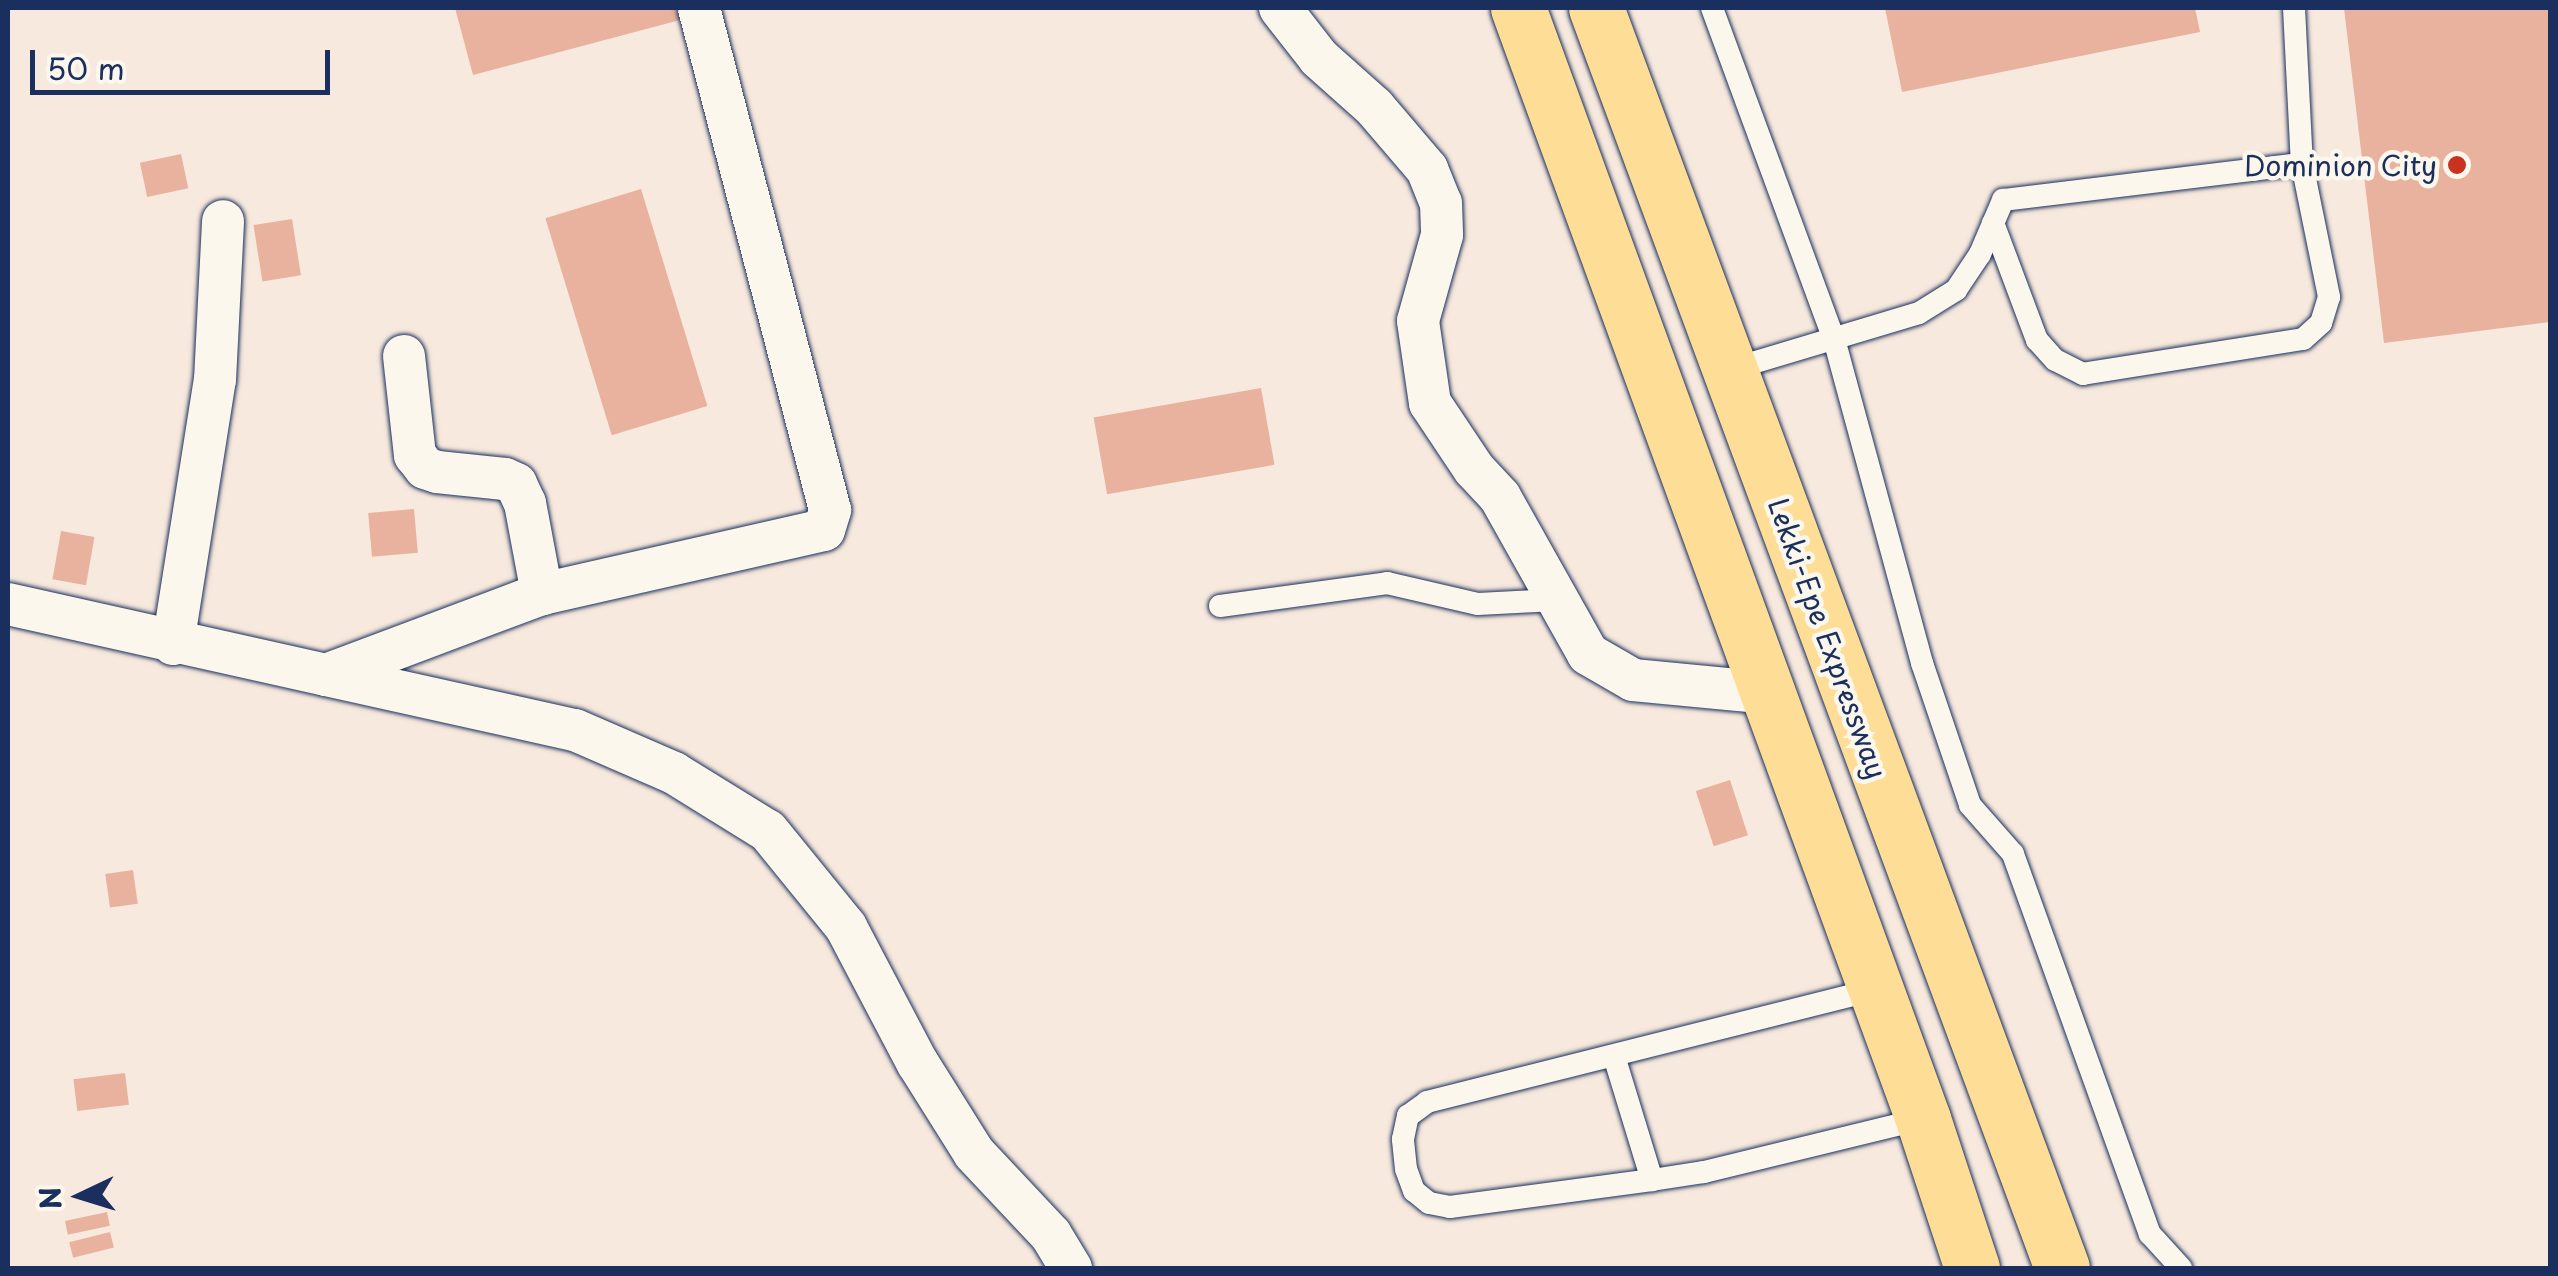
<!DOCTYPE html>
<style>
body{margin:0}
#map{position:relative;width:2558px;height:1276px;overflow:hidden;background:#f7e9dd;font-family:"Playpen Sans",sans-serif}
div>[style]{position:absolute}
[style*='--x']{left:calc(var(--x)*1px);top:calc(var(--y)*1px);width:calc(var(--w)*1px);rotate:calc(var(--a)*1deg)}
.building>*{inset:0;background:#e9b29f;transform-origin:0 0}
.roads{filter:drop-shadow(0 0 2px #1b2f5e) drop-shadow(0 0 2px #1b2f5e)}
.service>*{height:22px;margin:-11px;padding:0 11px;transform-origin:11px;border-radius:11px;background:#fbf7ec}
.minor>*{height:42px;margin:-21px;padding:0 21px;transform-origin:21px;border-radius:21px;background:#fbf7ec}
.trunk>*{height:55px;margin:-27.5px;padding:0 27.5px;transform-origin:27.5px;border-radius:27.5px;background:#fedd96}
.dots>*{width:28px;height:28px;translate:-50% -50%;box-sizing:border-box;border:5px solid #fbf7ec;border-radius:50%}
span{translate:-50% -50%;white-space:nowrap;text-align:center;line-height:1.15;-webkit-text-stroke:9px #fbf7ec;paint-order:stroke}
.poi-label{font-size:28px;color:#1b2f5e}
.right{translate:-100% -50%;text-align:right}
.street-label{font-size:28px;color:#1b2f5e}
.frame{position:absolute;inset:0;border:10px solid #1b2f5e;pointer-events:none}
.north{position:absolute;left:30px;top:1146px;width:100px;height:100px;-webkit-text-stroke:8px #fbf7ec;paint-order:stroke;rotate:266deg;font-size:28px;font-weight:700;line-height:40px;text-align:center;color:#1b2f5e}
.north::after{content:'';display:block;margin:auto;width:35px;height:45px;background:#1b2f5e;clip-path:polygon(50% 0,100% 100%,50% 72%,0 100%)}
.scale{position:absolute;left:30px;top:50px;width:300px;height:45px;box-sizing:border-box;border:5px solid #1b2f5e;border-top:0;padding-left:12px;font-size:30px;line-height:35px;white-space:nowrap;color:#1b2f5e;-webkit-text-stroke:8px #fbf7ec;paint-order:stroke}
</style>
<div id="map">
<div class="building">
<i style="clip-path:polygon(455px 8px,676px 8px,680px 20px,473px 75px)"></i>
<i style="clip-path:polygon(1885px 8px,2195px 8px,2200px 32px,1902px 92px)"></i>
<i style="clip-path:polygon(2344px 8px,2550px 8px,2550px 322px,2384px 343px)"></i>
<i style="left:181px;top:154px;width:35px;height:42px;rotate:78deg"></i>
<i style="left:641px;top:189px;width:227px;height:100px;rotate:73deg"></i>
<i style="left:292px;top:219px;width:57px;height:39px;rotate:81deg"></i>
<i style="left:1261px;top:388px;width:78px;height:170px;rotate:80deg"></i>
<i style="left:414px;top:509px;width:44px;height:46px;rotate:85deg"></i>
<i style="left:61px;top:531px;width:34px;height:49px;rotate:10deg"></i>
<i style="left:1730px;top:780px;width:58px;height:36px;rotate:72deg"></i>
<i style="left:133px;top:870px;width:34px;height:28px;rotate:82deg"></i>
<i style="left:125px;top:1073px;width:32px;height:52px;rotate:83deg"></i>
<i style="left:107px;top:1212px;width:14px;height:43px;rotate:78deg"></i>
<i style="left:110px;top:1232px;width:16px;height:42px;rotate:76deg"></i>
</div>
<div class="roads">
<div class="service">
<i style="--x:1712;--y:8;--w:353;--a:69.8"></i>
<i style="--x:1834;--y:339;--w:336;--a:74.8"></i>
<i style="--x:1922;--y:663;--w:150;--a:71.3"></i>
<i style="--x:1970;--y:805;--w:65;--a:48.7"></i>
<i style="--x:2013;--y:854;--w:404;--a:70.2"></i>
<i style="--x:2150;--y:1234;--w:46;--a:47.6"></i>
<i style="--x:2294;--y:8;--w:156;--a:87.1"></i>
<i style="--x:1729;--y:370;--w:198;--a:-16.7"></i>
<i style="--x:1919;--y:313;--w:44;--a:-31.9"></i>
<i style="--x:1956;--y:290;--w:43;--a:-56.3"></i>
<i style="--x:1980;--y:254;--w:59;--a:-66.9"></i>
<i style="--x:2003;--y:200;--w:301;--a:-6.9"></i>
<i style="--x:2302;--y:164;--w:136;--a:78.5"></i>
<i style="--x:2329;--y:297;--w:27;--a:107"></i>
<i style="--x:2321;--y:323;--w:24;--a:138"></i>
<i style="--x:2303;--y:339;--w:223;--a:171"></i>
<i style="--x:2083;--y:374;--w:31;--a:-153"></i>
<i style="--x:2055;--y:360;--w:27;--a:-132"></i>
<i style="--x:2037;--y:340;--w:125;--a:-110.6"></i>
<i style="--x:1220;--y:606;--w:169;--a:-7.8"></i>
<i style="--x:1387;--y:583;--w:93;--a:13"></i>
<i style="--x:1478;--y:604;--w:77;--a:-3"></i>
<i style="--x:1614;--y:1056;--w:130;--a:73"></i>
<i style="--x:1652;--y:1180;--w:53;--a:-8.7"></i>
<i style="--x:1704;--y:1172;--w:224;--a:-13.7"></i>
<i style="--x:1652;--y:1180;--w:204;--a:172.4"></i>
<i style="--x:1450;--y:1207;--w:21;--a:-169"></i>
<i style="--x:1429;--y:1203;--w:19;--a:-141"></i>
<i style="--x:1414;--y:1191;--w:23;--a:-110"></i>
<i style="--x:1406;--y:1169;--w:30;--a:-96"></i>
<i style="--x:1403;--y:1139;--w:24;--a:-78"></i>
<i style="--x:1408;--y:1116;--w:24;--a:-36"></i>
<i style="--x:1427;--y:1102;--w:463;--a:-14.1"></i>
</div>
<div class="minor">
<i style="--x:1280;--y:8;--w:63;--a:52"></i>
<i style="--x:1319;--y:58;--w:74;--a:41.7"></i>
<i style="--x:1374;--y:107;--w:82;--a:49.5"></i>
<i style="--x:1427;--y:169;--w:37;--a:68"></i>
<i style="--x:1441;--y:203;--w:32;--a:88"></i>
<i style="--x:1442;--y:235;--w:89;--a:105.6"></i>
<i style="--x:1418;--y:321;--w:83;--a:81.7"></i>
<i style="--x:1430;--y:403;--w:79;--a:56.3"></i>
<i style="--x:1474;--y:469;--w:38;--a:47"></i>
<i style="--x:1500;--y:497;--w:180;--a:60.7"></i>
<i style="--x:1588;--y:654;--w:52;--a:30"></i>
<i style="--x:1633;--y:680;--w:137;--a:5.5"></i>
<i style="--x:404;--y:356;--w:100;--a:83.7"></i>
<i style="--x:415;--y:455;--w:16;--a:52"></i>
<i style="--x:425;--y:468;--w:13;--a:18"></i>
<i style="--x:437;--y:472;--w:68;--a:5.9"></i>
<i style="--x:505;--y:479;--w:12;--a:24"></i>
<i style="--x:516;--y:484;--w:21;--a:65"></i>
<i style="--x:525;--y:503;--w:93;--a:79.4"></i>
<i style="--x:8;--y:604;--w:326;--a:12.6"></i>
<i style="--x:326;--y:675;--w:231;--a:-20.6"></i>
<i style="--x:542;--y:594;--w:289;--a:-12.8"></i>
<i style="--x:824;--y:530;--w:21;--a:-73"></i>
<i style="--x:830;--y:510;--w:519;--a:-104.63"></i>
<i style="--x:173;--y:644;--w:267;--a:-81"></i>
<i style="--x:215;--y:380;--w:159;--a:-87.1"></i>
<i style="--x:326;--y:675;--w:255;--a:12.5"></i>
<i style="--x:575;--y:730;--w:108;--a:23.5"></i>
<i style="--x:674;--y:773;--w:110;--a:31.7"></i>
<i style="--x:768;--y:831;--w:124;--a:50.9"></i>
<i style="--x:846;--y:927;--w:153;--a:62.3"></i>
<i style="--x:917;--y:1062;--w:107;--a:57.9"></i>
<i style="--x:974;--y:1153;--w:112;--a:46.8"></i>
<i style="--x:1051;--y:1235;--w:39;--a:59"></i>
</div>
<div class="trunk">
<i style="--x:1518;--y:8;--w:1183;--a:69.97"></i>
<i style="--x:1923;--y:1119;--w:157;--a:71.8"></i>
<i style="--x:1596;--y:8;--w:1343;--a:69.7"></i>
</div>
</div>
<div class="dots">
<i style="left:2457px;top:165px;background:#c8321e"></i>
</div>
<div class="poi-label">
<span class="right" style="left:2437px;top:165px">Dominion City</span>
</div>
<div class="street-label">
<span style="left:1828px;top:638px;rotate:70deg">Lekki-Epe Expressway</span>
</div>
<div class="frame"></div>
<div class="north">N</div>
<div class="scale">50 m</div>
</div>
